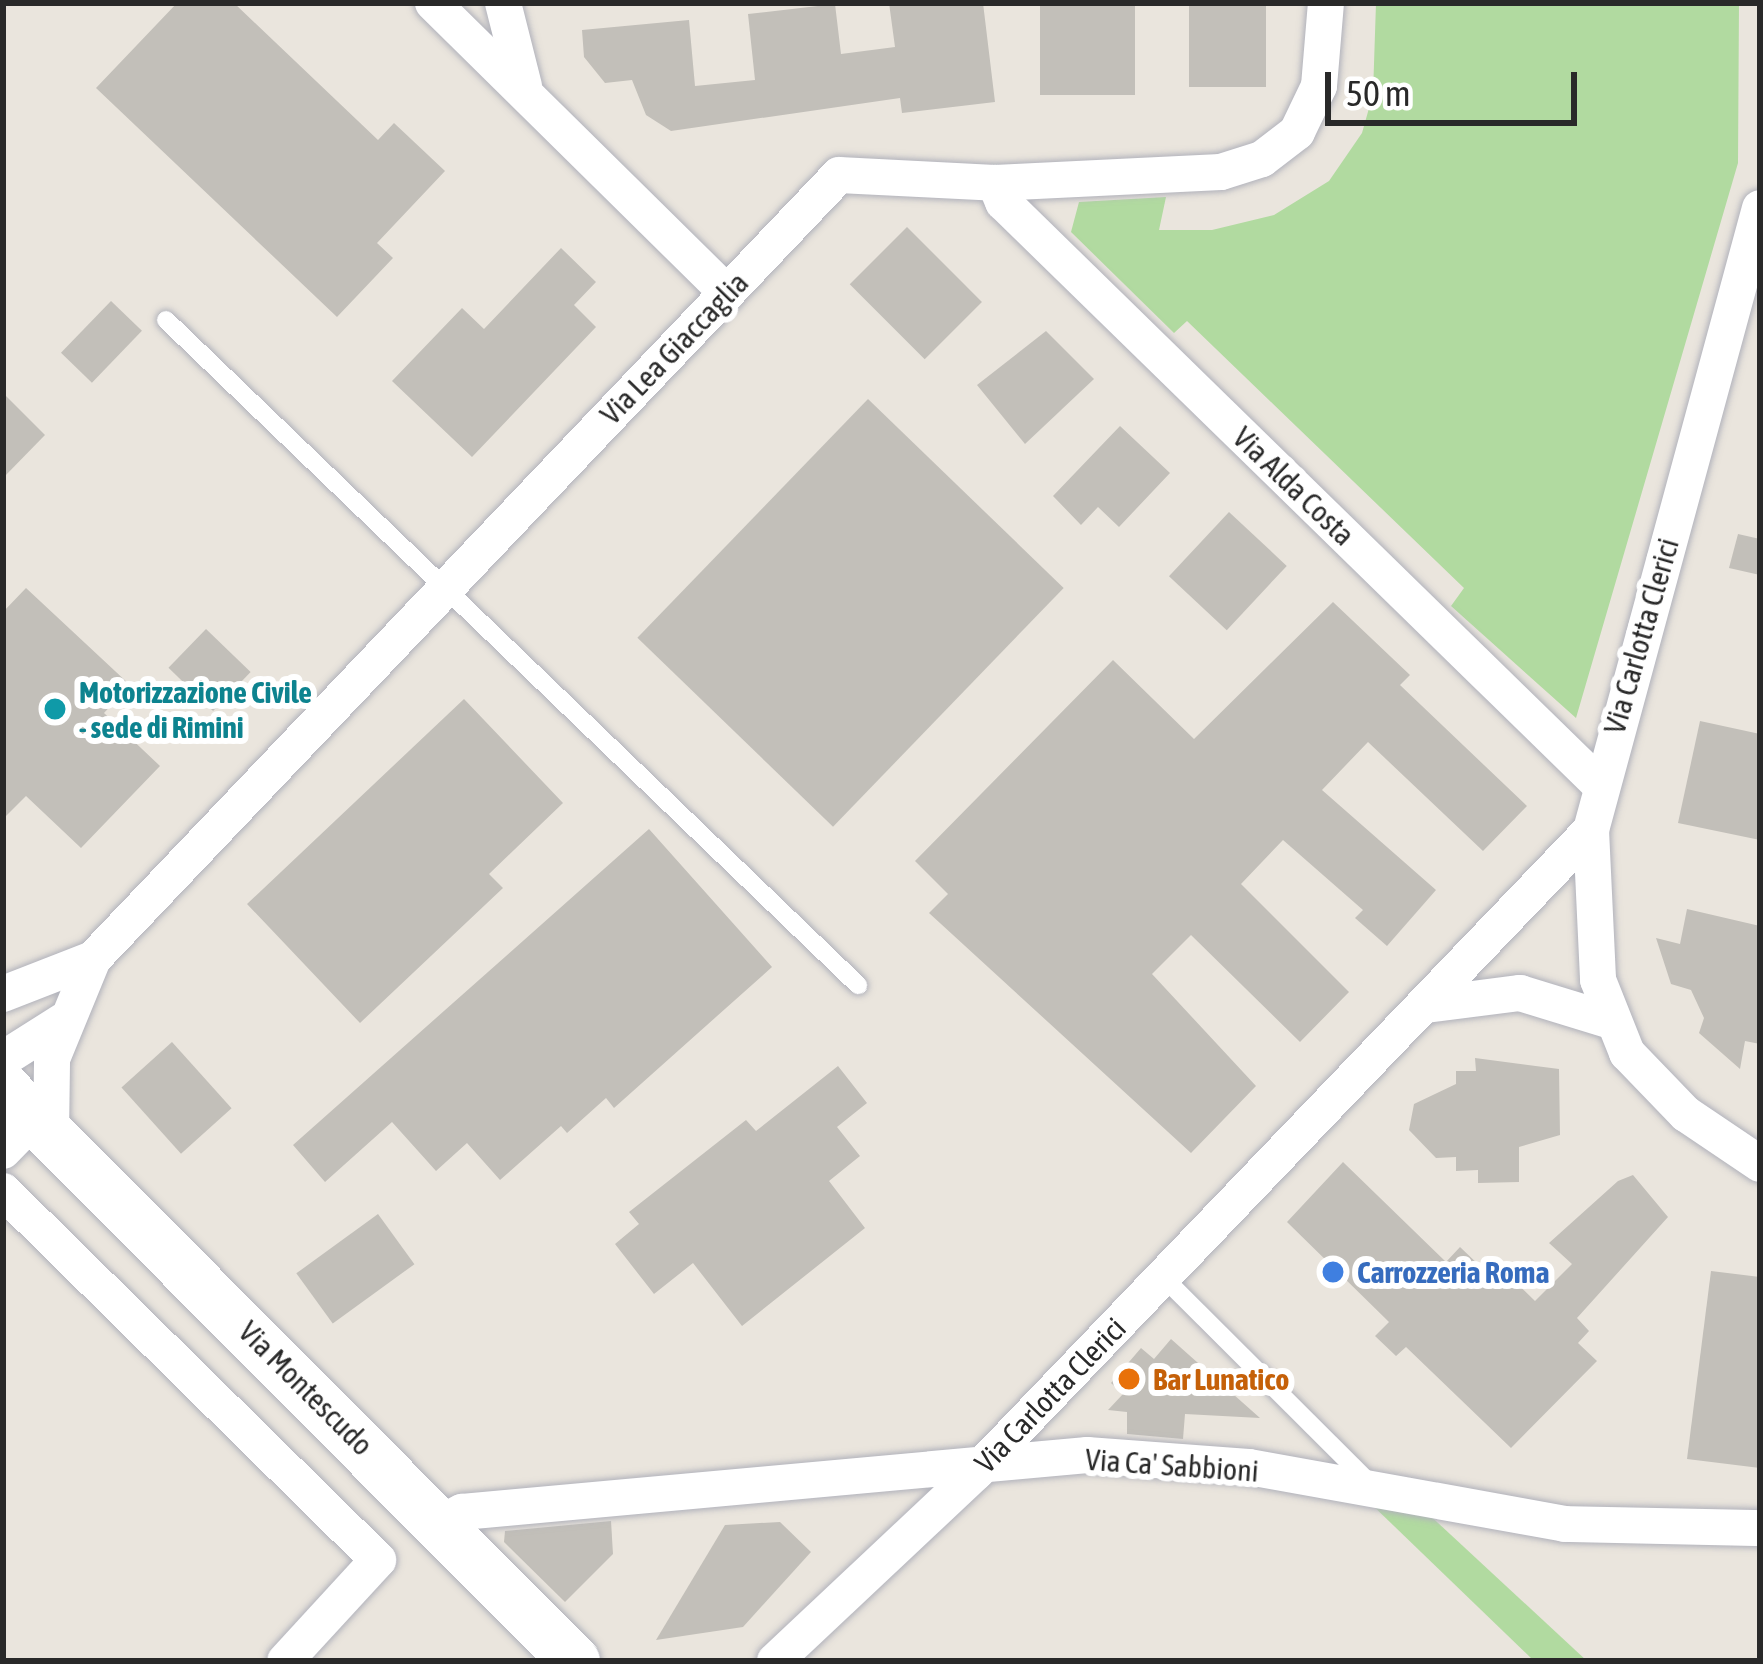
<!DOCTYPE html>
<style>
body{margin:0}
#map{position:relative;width:1763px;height:1664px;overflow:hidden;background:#eae5dd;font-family:"Asap Condensed",sans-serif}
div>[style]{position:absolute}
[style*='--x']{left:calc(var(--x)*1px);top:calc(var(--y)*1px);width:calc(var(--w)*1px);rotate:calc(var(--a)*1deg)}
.green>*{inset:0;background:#b1daa0}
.building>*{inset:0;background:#c2bfb9;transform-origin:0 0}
.roads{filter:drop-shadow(0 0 3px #b1b2bb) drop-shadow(0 0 3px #b1b2bb)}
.lane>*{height:18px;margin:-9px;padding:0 9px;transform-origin:9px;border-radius:9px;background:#fff}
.street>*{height:36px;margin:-18px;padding:0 18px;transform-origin:18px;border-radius:18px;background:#fff}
.secondary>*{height:51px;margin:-25.5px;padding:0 25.5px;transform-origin:25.5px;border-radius:25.5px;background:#fff}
.dots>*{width:33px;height:33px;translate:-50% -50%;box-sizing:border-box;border:6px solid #fff;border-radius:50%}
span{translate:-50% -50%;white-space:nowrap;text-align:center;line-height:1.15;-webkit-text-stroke:12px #fff;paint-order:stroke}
.street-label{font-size:30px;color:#292929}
.culture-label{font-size:30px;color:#0d838f;font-weight:700}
.left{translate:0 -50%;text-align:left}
.shop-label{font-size:30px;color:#366cbe;font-weight:700}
.food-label{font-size:30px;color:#c56008;font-weight:700}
.frame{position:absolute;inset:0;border:6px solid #292929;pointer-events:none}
.scale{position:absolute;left:1325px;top:72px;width:252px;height:54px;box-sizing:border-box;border:6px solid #292929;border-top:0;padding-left:15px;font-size:36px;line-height:42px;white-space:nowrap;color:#292929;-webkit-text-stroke:9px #fff;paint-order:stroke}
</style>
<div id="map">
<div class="green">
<i style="clip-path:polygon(1376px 3px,1739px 3px,1738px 163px,1576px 718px,1451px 606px,1464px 588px,1187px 321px,1174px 333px,1071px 232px,1079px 202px,1166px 197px,1159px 230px,1212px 230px,1274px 215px,1329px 181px,1362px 133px,1373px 94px)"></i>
<i style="clip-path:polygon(1366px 1499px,1423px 1509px,1587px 1661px,1534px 1661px)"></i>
</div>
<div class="building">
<i style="clip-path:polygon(177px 3px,234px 3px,378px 140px,394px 123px,445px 171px,377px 243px,393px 258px,337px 317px,96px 88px)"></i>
<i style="clip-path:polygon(889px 3px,983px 3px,995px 102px,902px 113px,900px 98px,671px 131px,646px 115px,632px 80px,605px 83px,584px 57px,582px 30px,689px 20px,695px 86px,755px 80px,748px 14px,835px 4px,841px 54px,895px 47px)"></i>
<i style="left:1040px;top:3px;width:95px;height:92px"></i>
<i style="left:1189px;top:3px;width:77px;height:84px"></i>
<i style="left:907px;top:227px;width:106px;height:81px;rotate:45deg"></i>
<i style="clip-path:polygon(561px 248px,596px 282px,574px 305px,596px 327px,472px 457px,392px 381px,462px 308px,484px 329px)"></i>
<i style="left:111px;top:301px;width:43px;height:72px;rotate:44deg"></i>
<i style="clip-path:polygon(1046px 331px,1094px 379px,1025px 444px,977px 385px)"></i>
<i style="clip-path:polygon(3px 393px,45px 435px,3px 478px)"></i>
<i style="left:868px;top:399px;width:272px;height:332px;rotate:44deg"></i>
<i style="clip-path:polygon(1120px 426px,1170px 473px,1119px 527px,1098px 507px,1081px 525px,1053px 496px)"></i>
<i style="left:1229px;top:512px;width:79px;height:88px;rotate:43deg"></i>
<i style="clip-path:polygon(1738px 534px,1760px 539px,1760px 575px,1729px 568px)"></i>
<i style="clip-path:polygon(26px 588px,130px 685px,104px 713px,160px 766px,81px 848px,26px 796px,3px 819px,3px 612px)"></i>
<i style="clip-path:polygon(1333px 602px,1410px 675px,1400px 685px,1527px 806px,1483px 851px,1368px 742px,1322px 790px,1436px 890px,1387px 946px,1355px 918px,1363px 910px,1283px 840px,1241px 884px,1349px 992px,1300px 1042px,1191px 935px,1152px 974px,1256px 1086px,1191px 1153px,929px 913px,948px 894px,915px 861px,1113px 660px,1194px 739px)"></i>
<i style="left:206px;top:629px;width:62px;height:54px;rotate:44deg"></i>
<i style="clip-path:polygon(464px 699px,563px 803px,489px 874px,503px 888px,360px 1023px,247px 904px)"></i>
<i style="clip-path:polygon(1700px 721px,1760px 734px,1760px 840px,1678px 823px)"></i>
<i style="clip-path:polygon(649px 829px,772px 967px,614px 1108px,606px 1098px,567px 1133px,561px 1126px,500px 1180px,467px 1143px,436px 1171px,392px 1122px,325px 1182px,293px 1145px)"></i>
<i style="clip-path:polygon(1687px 909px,1760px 926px,1760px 1044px,1745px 1041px,1740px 1069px,1699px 1033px,1704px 1018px,1691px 990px,1671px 984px,1656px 938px,1680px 944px)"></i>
<i style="left:172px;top:1042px;width:89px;height:68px;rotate:48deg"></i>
<i style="clip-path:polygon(1475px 1058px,1559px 1069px,1560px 1135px,1519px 1147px,1519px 1182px,1478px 1183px,1478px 1170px,1456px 1171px,1456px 1157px,1436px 1158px,1409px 1130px,1414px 1104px,1456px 1084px,1456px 1071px,1476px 1071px)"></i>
<i style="clip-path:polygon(838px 1066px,867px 1103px,837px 1127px,860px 1156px,829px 1181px,865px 1228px,742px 1326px,693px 1263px,654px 1294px,615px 1244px,639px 1224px,629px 1212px,746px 1120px,756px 1131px)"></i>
<i style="clip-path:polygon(1343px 1162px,1446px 1262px,1460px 1247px,1482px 1268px,1491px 1258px,1535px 1301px,1572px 1264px,1549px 1243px,1618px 1181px,1633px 1175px,1668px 1217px,1577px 1318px,1589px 1331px,1578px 1343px,1597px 1361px,1511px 1448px,1406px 1347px,1396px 1356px,1375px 1336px,1389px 1322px,1287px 1222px)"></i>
<i style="left:378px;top:1214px;width:62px;height:101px;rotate:54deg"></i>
<i style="clip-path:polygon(1711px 1271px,1760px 1277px,1760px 1468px,1687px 1459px)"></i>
<i style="clip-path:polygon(1171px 1339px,1260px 1418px,1185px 1414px,1183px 1439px,1127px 1434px,1127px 1412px,1108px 1410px,1123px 1394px,1111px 1383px,1141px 1348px,1154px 1359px)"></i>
<i style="clip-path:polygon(611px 1521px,613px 1554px,565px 1602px,504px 1542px,505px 1531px)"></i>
<i style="clip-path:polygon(780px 1522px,811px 1552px,743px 1627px,656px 1640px,725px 1525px)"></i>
</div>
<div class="roads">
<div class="lane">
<i style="--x:166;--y:320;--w:960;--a:43.86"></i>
<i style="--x:1163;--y:1277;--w:291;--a:44.9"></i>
</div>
<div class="street">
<i style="--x:433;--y:3;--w:413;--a:44.6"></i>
<i style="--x:503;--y:3;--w:86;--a:75.8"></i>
<i style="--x:995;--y:183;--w:21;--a:67"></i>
<i style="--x:1003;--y:202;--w:833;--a:44.32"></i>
<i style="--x:1760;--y:208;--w:645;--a:105.2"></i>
<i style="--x:1591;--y:830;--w:150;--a:87.3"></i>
<i style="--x:1598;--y:980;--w:79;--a:68.3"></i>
<i style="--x:1627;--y:1053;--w:85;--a:46"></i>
<i style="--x:1686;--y:1114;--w:89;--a:34"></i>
<i style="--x:3;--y:994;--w:97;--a:-21.3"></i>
<i style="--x:1426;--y:1005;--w:95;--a:-7.3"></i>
<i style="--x:1520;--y:993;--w:98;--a:17.1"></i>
<i style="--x:3;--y:1059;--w:71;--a:-32.3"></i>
<i style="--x:51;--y:1135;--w:76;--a:-89.2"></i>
<i style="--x:52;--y:1059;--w:108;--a:-67.7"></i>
<i style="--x:93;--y:959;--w:1082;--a:-46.42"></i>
<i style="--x:839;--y:175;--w:156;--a:2.9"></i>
<i style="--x:995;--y:183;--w:226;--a:-2.8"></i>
<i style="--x:1221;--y:172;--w:43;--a:-17.6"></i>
<i style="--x:1262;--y:159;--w:44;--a:-37.6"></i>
<i style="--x:1297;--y:132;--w:51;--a:-64.4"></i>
<i style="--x:1319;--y:86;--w:83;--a:-85.2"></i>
<i style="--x:3;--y:1151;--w:45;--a:-45.9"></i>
<i style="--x:3;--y:1191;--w:526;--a:44.54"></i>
<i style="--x:378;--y:1560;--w:137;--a:132.6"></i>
<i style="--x:441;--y:1523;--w:24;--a:-28"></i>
<i style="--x:462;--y:1512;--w:628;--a:-5.21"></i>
<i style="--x:1087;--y:1455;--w:162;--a:4.2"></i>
<i style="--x:1249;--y:1467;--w:321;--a:10.2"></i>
<i style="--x:1565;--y:1524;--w:195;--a:1.2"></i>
<i style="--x:775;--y:1661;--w:276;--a:-43.2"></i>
<i style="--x:976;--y:1472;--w:889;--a:-46.23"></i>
</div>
<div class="secondary">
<i style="--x:3;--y:1087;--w:810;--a:45.15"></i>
</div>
</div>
<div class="dots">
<i style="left:55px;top:709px;background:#0f9aa8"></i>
<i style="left:1333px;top:1272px;background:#3f7fe0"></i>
<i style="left:1129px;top:1379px;background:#e8710a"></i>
</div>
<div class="street-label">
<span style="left:674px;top:348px;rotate:-46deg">Via Lea Giaccaglia</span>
<span style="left:1294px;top:486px;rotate:44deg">Via Alda Costa</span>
<span style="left:1641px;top:636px;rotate:-74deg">Via Carlotta Clerici</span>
<span style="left:306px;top:1388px;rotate:45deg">Via Montescudo</span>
<span style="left:1050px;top:1395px;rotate:-46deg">Via Carlotta Clerici</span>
<span style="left:1172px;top:1465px;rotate:4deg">Via Ca' Sabbioni</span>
</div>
<div class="culture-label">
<span class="left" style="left:79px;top:709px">Motorizzazione Civile<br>- sede di Rimini</span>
</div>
<div class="shop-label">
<span class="left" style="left:1357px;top:1272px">Carrozzeria Roma</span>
</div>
<div class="food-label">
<span class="left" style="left:1153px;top:1379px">Bar Lunatico</span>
</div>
<div class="frame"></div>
<div class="scale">50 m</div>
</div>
